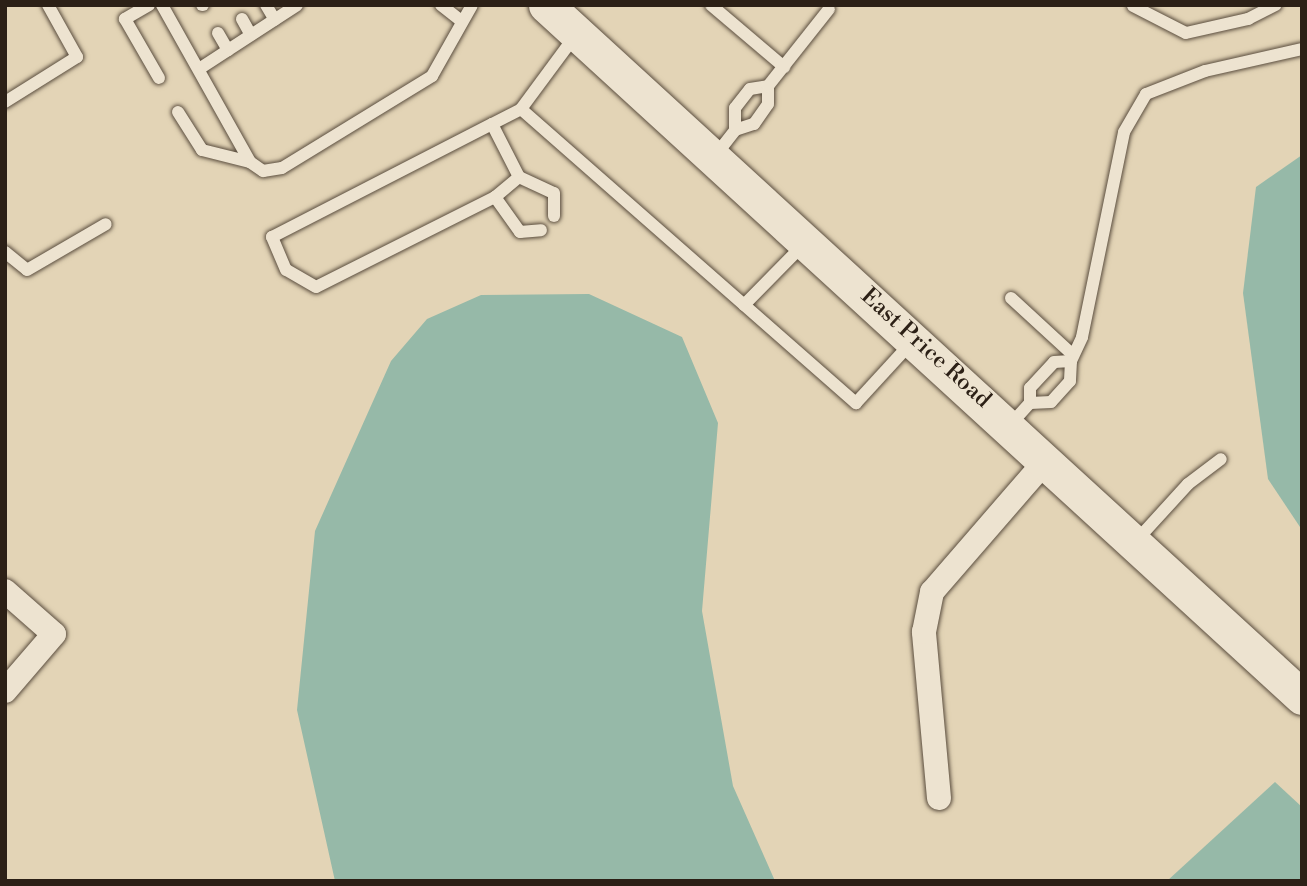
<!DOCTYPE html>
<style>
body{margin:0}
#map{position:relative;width:1307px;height:886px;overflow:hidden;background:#e3d4b6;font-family:"Libre Bodoni",serif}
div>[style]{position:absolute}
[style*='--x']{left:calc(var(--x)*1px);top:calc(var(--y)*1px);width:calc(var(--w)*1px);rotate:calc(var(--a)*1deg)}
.water>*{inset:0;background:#96b9a8}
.roads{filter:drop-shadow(0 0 2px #5a4d3e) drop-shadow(0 0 2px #5a4d3e)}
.service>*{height:12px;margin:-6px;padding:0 6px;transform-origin:6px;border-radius:6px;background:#ede3d0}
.minor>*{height:24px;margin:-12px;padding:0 12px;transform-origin:12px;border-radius:12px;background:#ede3d0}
.secondary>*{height:35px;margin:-17.5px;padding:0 17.5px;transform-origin:17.5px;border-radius:17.5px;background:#ede3d0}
span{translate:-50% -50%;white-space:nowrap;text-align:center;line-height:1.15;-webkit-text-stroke:5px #ede3d0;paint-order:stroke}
.street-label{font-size:23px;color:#2c2016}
.frame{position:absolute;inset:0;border:7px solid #2c2016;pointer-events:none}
</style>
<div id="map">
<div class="water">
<i style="clip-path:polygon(1302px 155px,1302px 530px,1268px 479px,1243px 293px,1256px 187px)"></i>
<i style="clip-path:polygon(589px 294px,682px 337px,718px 423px,702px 611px,733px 786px,775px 881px,335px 881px,297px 710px,315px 531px,391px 361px,427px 319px,481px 295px)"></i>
<i style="clip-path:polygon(1275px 782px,1302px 807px,1302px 881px,1167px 881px)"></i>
</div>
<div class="roads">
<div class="service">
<i style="--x:149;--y:5;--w:28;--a:150"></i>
<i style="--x:125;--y:19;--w:68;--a:60"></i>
<i style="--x:162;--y:5;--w:180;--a:60.7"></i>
<i style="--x:250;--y:162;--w:16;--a:35"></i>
<i style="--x:263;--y:171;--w:19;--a:-9"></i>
<i style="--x:282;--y:168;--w:176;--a:-31.5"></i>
<i style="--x:432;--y:76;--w:81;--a:-60.6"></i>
<i style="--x:202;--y:5;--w:1;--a:0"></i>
<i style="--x:266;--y:5;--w:17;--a:59"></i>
<i style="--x:441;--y:5;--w:23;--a:38"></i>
<i style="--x:711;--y:5;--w:96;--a:40.3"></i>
<i style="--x:1133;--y:6;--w:59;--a:27"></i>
<i style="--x:1186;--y:33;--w:64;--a:-12.7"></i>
<i style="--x:1248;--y:19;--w:31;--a:-27"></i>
<i style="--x:242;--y:19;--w:18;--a:61"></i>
<i style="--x:218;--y:33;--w:20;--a:60"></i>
<i style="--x:575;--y:36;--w:91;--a:126.5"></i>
<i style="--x:521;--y:109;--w:446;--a:41.3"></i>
<i style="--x:856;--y:403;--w:81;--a:-47.5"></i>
<i style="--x:199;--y:69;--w:117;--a:-33.1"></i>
<i style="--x:5;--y:102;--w:85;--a:-32"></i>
<i style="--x:77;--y:57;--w:60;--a:-119.1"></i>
<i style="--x:178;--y:112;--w:45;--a:57.7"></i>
<i style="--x:202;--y:150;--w:49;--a:14"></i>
<i style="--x:492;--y:124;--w:59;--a:63"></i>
<i style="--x:519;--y:177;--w:31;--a:140"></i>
<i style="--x:495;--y:197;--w:200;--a:153.3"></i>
<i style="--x:316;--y:287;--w:34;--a:-150"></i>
<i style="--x:286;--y:270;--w:36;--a:-113"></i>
<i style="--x:272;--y:237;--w:247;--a:-27.2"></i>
<i style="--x:492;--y:124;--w:33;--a:-27"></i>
<i style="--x:735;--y:130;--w:22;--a:-90"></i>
<i style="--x:735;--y:108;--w:24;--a:-52"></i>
<i style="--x:750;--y:89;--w:18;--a:-9"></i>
<i style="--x:715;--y:156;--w:33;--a:-52"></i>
<i style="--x:735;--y:130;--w:20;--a:-18"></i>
<i style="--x:754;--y:124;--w:24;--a:-55"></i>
<i style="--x:768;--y:104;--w:18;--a:-90"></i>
<i style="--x:768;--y:86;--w:98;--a:-51.6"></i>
<i style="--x:519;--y:177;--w:38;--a:25"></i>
<i style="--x:554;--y:193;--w:23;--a:90"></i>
<i style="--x:495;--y:197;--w:43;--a:54.5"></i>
<i style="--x:520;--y:232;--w:21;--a:-5"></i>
<i style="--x:5;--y:252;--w:28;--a:39"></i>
<i style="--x:27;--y:270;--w:91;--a:-30.2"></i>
<i style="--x:1011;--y:298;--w:84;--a:42.6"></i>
<i style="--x:744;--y:305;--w:87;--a:-45.5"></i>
<i style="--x:1071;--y:361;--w:26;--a:-65"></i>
<i style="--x:1082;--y:337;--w:209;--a:-78.4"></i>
<i style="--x:1124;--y:132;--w:44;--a:-59.9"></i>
<i style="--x:1146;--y:94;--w:63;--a:-21.3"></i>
<i style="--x:1205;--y:71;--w:99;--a:-12.8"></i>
<i style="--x:1010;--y:425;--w:30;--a:-48"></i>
<i style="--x:1030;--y:403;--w:15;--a:-90"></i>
<i style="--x:1030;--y:388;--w:35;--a:-47"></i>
<i style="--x:1054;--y:362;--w:17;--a:-3"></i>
<i style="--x:1071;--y:361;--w:20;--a:93"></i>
<i style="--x:1070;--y:381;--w:28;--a:132"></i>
<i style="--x:1051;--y:402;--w:21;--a:177"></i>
<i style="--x:1136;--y:541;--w:77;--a:-47.6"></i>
<i style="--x:1188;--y:484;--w:41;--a:-37.1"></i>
</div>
<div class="minor">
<i style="--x:5;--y:591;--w:65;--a:41.3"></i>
<i style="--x:54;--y:634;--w:75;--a:130.7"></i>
<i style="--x:939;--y:798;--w:167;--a:-95.2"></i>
<i style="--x:924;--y:632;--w:41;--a:-78.7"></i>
<i style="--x:932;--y:592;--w:177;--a:-49.1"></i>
</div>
<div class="secondary">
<i style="--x:546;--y:5;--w:1025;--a:42.47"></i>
</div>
</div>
<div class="street-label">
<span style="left:926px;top:348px;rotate:42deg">East Price Road</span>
</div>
<div class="frame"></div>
</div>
